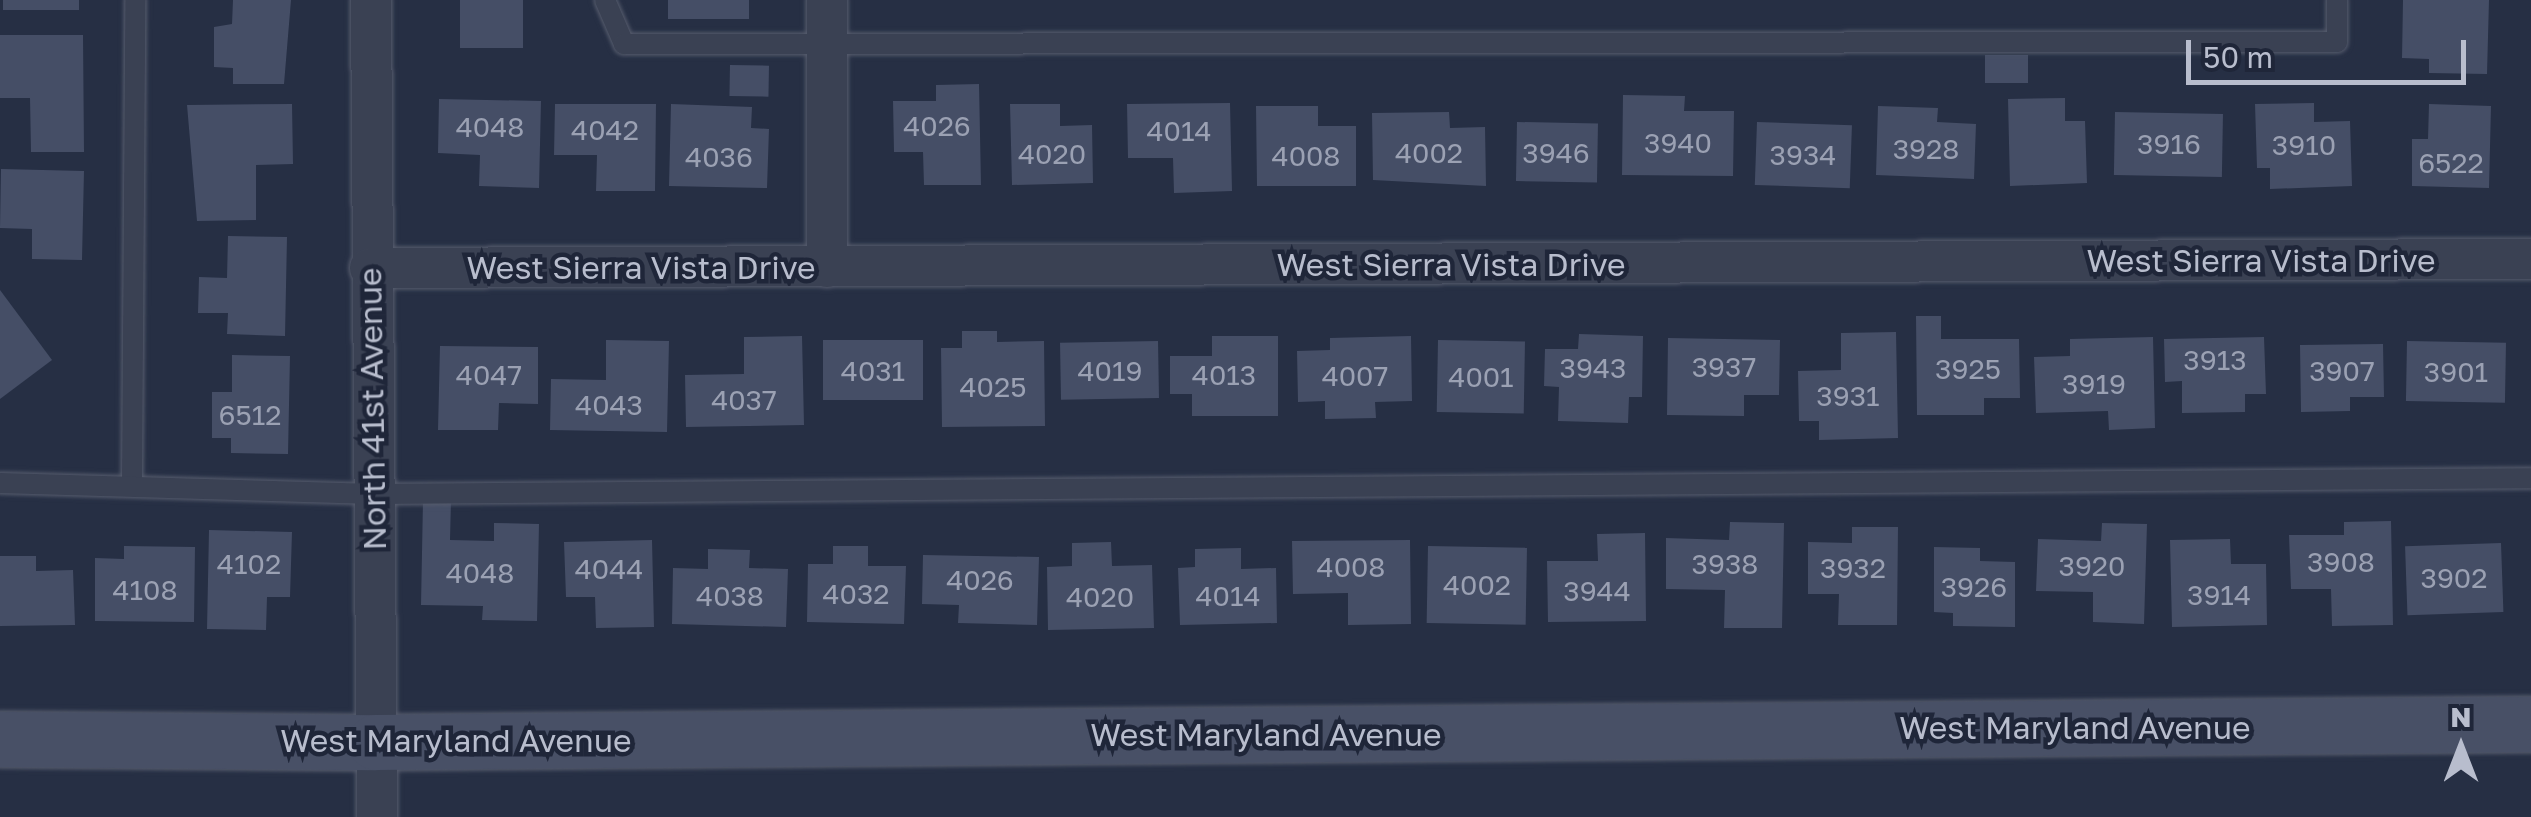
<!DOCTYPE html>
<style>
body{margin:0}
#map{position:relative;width:2531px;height:817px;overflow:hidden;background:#262f44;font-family:"Golos Text",sans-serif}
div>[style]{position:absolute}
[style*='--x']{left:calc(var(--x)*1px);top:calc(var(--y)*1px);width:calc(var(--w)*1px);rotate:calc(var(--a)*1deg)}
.building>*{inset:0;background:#454e66;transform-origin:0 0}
.roads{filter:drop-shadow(0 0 2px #565c6d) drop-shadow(0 0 2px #565c6d)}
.lane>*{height:20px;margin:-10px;padding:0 10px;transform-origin:10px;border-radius:10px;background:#3a4153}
.street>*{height:40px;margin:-20px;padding:0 20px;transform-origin:20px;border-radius:20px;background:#3a4153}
.secondary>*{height:55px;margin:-27.5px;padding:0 27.5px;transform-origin:27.5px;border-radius:27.5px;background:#485066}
span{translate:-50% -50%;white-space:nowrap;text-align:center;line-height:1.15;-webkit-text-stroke:9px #1f2639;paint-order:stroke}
.number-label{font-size:28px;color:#9ba1b3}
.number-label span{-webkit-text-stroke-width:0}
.street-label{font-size:32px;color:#b8bdcd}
.north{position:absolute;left:2411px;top:697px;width:100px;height:100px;-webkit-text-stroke:8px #1f2639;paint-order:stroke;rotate:0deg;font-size:28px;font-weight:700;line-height:40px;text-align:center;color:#b8bdcd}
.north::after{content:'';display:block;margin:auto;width:35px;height:45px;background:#b8bdcd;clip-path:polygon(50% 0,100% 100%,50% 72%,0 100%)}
.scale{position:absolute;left:2186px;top:40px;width:280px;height:45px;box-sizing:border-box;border:5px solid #b8bdcd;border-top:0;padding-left:12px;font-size:30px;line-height:35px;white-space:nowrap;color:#b8bdcd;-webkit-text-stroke:8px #1f2639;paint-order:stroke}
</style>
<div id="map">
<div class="building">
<i style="left:3px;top:0;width:76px;height:10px"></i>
<i style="clip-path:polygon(233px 0,291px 0,284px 84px,233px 84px,233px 68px,214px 67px,214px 27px,232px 24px)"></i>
<i style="left:460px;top:0;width:63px;height:48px"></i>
<i style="left:668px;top:0;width:81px;height:19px"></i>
<i style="clip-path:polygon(2403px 0,2489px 0,2487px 74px,2429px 73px,2429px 59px,2402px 58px)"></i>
<i style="clip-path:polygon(0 35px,83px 35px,84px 152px,31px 152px,30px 98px,0 98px)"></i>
<i style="left:2028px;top:55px;width:28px;height:43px;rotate:90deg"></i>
<i style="left:730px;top:65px;width:39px;height:31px;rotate:1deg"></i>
<i style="clip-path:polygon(979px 84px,981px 185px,924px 185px,923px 152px,894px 152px,893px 101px,936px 101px,936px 85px)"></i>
<i style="clip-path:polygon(1623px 95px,1685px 96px,1684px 111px,1734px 111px,1733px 176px,1622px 175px)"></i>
<i style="clip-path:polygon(2065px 98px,2065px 121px,2085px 121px,2087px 183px,2010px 186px,2008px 99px)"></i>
<i style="clip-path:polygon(439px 99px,541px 101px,539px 188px,479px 186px,480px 155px,438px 153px)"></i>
<i style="clip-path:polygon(1230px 103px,1232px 191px,1174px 193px,1173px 158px,1128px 158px,1127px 104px)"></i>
<i style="clip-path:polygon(2314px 103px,2314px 122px,2350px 121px,2352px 186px,2270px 189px,2270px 168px,2257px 168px,2255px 104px)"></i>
<i style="clip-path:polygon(292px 104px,293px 164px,256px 165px,256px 220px,197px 221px,187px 105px)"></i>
<i style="clip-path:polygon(555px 104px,656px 104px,655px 191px,596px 191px,597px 155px,554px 155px)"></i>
<i style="clip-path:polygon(671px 104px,752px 107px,751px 128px,769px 129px,767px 188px,669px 186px)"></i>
<i style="clip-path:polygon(1010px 104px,1060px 104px,1060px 126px,1092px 125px,1093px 183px,1012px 185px)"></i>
<i style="clip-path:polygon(2429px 104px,2491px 106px,2489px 188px,2412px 186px,2412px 139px,2428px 139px)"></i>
<i style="clip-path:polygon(1256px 106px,1318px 106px,1318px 126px,1356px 126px,1356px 186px,1257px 186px)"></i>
<i style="clip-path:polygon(1878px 106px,1938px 108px,1937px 122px,1976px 124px,1974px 179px,1876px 175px)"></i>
<i style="clip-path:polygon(1449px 112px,1450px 128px,1485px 127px,1486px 186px,1373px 180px,1372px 113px)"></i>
<i style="left:2115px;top:112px;width:108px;height:63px;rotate:1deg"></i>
<i style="left:1517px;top:122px;width:81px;height:59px;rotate:1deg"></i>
<i style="left:1757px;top:122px;width:95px;height:63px;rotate:2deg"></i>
<i style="clip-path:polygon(1px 169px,84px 171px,82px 260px,32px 259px,32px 229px,0 228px)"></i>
<i style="clip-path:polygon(228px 236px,287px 237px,285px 336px,227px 334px,228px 313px,198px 313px,199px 277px,227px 278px)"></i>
<i style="clip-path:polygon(0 290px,52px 360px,0 399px)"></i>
<i style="clip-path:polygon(1916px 316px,1941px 316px,1941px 339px,2019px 339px,2020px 398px,1984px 398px,1984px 415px,1917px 415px)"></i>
<i style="clip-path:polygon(962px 331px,997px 331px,997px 342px,1044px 341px,1045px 426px,942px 427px,941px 348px,962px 348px)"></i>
<i style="clip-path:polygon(1896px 332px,1898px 438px,1819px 440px,1819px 421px,1799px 421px,1798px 371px,1841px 370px,1841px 333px)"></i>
<i style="clip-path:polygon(1579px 334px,1643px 336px,1642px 397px,1629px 397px,1628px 423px,1558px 421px,1559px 387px,1544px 386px,1545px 349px,1578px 349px)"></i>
<i style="clip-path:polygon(802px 336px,804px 425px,686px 427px,685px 375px,744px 374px,744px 337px)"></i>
<i style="clip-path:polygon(1212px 336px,1278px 336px,1278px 416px,1192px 416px,1192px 394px,1170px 394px,1170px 356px,1212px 356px)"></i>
<i style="clip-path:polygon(1411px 336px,1412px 401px,1375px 402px,1376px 418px,1325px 419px,1325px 401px,1298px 402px,1297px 351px,1330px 350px,1330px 338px)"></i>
<i style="clip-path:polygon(2153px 337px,2155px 428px,2109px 430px,2108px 411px,2036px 413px,2034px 357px,2070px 356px,2070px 339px)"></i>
<i style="clip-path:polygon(2264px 337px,2266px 394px,2245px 394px,2245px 412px,2182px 413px,2182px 381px,2165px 382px,2164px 339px)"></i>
<i style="clip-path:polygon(1668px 338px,1780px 340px,1779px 395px,1744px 395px,1744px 416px,1667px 415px)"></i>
<i style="clip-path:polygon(606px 340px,669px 341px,667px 432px,550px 430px,551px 379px,606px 380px)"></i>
<i style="left:923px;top:340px;width:60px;height:100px;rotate:90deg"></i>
<i style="left:1438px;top:340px;width:87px;height:72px;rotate:1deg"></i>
<i style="left:1158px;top:341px;width:57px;height:98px;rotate:89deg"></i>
<i style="left:2407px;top:341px;width:99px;height:60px;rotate:1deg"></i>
<i style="clip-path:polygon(2383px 344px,2384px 397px,2350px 397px,2350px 411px,2301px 412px,2300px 345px)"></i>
<i style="clip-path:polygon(440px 346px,538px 347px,538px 404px,499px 403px,498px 430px,438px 430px)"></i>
<i style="clip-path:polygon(232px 355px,290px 356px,288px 454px,231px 453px,231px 438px,212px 438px,212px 392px,232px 392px)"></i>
<i style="clip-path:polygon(423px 500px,451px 500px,450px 540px,494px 541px,494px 523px,539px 524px,537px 621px,482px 620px,483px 606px,421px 605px)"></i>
<i style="clip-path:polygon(2391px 521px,2393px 625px,2332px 626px,2331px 589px,2291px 589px,2289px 535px,2344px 535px,2344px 522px)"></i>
<i style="clip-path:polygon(1730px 522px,1784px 523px,1782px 628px,1724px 628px,1725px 590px,1666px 589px,1666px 538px,1729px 540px)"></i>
<i style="clip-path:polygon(2102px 523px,2147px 524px,2144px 624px,2093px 622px,2093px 592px,2036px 591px,2038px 539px,2101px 541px)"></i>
<i style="clip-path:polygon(1852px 527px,1898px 527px,1897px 625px,1838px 625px,1839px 594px,1808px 594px,1808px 542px,1852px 543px)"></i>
<i style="clip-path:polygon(209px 530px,292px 532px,290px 597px,267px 597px,266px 630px,207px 629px)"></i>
<i style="clip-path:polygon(1645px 533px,1646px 621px,1548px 622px,1547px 561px,1598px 561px,1597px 534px)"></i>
<i style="clip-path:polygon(2230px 539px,2231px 564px,2266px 564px,2267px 625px,2172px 627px,2170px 540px)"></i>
<i style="clip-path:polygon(652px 540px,654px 627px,596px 628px,595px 597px,566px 597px,564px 542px)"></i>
<i style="clip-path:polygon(1410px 540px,1411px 624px,1348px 625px,1348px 593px,1293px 594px,1292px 541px)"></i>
<i style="clip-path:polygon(1111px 542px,1112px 566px,1152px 565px,1154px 628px,1048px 630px,1047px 567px,1072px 566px,1072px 543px)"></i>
<i style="left:2501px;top:543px;width:69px;height:96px;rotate:88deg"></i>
<i style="clip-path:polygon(124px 546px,195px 547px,194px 622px,95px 621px,95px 558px,124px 559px)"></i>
<i style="clip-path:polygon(833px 546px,868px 546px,868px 566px,906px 566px,904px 624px,807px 622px,808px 564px,833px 564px)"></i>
<i style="left:1428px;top:546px;width:99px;height:77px;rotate:1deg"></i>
<i style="clip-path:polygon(1934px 547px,1980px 548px,1980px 561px,2015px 562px,2015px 627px,1953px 626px,1953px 613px,1934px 612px)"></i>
<i style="clip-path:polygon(1241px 548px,1241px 569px,1276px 568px,1277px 623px,1180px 625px,1178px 568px,1195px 567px,1195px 549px)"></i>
<i style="clip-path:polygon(708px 549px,750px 550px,749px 568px,788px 569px,786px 627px,672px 624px,673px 568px,708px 569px)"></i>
<i style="clip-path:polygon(923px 555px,1039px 557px,1037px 625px,958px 623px,959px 605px,922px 604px)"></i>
<i style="clip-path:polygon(0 556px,36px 556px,36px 571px,73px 570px,75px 625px,0 626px)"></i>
</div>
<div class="roads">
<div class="lane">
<i style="--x:605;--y:0;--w:48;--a:66.6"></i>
<i style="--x:624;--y:44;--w:1713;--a:-0.07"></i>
<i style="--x:2337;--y:42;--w:42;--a:-90"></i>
<i style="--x:132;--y:482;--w:482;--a:-89.6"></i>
<i style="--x:0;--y:483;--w:374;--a:1.7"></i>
<i style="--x:374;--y:494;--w:2157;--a:-0.42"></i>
</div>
<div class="street">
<i style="--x:371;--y:0;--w:817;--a:89.58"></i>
<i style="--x:827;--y:0;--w:267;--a:90"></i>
<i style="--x:370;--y:268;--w:2161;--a:-0.24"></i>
</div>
<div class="secondary">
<i style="--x:0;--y:739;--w:375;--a:0.5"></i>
<i style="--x:375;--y:742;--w:2156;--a:-0.48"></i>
</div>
</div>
<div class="number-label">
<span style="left:937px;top:126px">4026</span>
<span style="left:490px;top:127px">4048</span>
<span style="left:605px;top:130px">4042</span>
<span style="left:1179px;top:131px">4014</span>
<span style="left:1678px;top:143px">3940</span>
<span style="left:2169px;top:144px">3916</span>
<span style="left:2304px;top:145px">3910</span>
<span style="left:1926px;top:149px">3928</span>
<span style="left:1429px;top:153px">4002</span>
<span style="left:1556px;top:153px">3946</span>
<span style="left:1052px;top:154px">4020</span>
<span style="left:1803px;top:155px">3934</span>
<span style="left:1306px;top:156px">4008</span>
<span style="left:719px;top:157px">4036</span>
<span style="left:2451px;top:163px">6522</span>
<span style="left:2215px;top:360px">3913</span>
<span style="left:1724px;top:367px">3937</span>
<span style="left:1593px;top:368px">3943</span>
<span style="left:1968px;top:369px">3925</span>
<span style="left:873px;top:371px">4031</span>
<span style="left:1110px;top:371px">4019</span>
<span style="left:2342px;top:371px">3907</span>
<span style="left:2456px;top:372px">3901</span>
<span style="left:489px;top:375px">4047</span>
<span style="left:1224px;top:375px">4013</span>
<span style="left:1355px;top:376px">4007</span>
<span style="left:1481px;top:377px">4001</span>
<span style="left:2094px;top:384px">3919</span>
<span style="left:993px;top:387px">4025</span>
<span style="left:1848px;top:396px">3931</span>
<span style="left:744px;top:400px">4037</span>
<span style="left:609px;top:405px">4043</span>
<span style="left:250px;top:415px">6512</span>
<span style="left:2341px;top:562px">3908</span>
<span style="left:249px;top:564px">4102</span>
<span style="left:1725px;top:564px">3938</span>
<span style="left:2092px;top:566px">3920</span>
<span style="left:1351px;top:567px">4008</span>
<span style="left:1853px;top:568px">3932</span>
<span style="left:609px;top:569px">4044</span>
<span style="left:480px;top:573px">4048</span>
<span style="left:2454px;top:578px">3902</span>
<span style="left:980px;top:580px">4026</span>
<span style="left:1477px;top:585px">4002</span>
<span style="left:1974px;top:587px">3926</span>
<span style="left:145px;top:590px">4108</span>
<span style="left:1597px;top:591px">3944</span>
<span style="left:856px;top:594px">4032</span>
<span style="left:2219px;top:595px">3914</span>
<span style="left:730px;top:596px">4038</span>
<span style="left:1228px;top:596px">4014</span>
<span style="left:1100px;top:597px">4020</span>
</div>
<div class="street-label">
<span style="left:2261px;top:260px">West Sierra Vista Drive</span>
<span style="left:1451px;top:264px">West Sierra Vista Drive</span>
<span style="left:641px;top:267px">West Sierra Vista Drive</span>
<span style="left:372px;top:409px;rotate:-91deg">North 41st Avenue</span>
<span style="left:2075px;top:727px">West Maryland Avenue</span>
<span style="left:1266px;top:734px">West Maryland Avenue</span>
<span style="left:456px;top:740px">West Maryland Avenue</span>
</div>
<div class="north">N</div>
<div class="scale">50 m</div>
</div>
